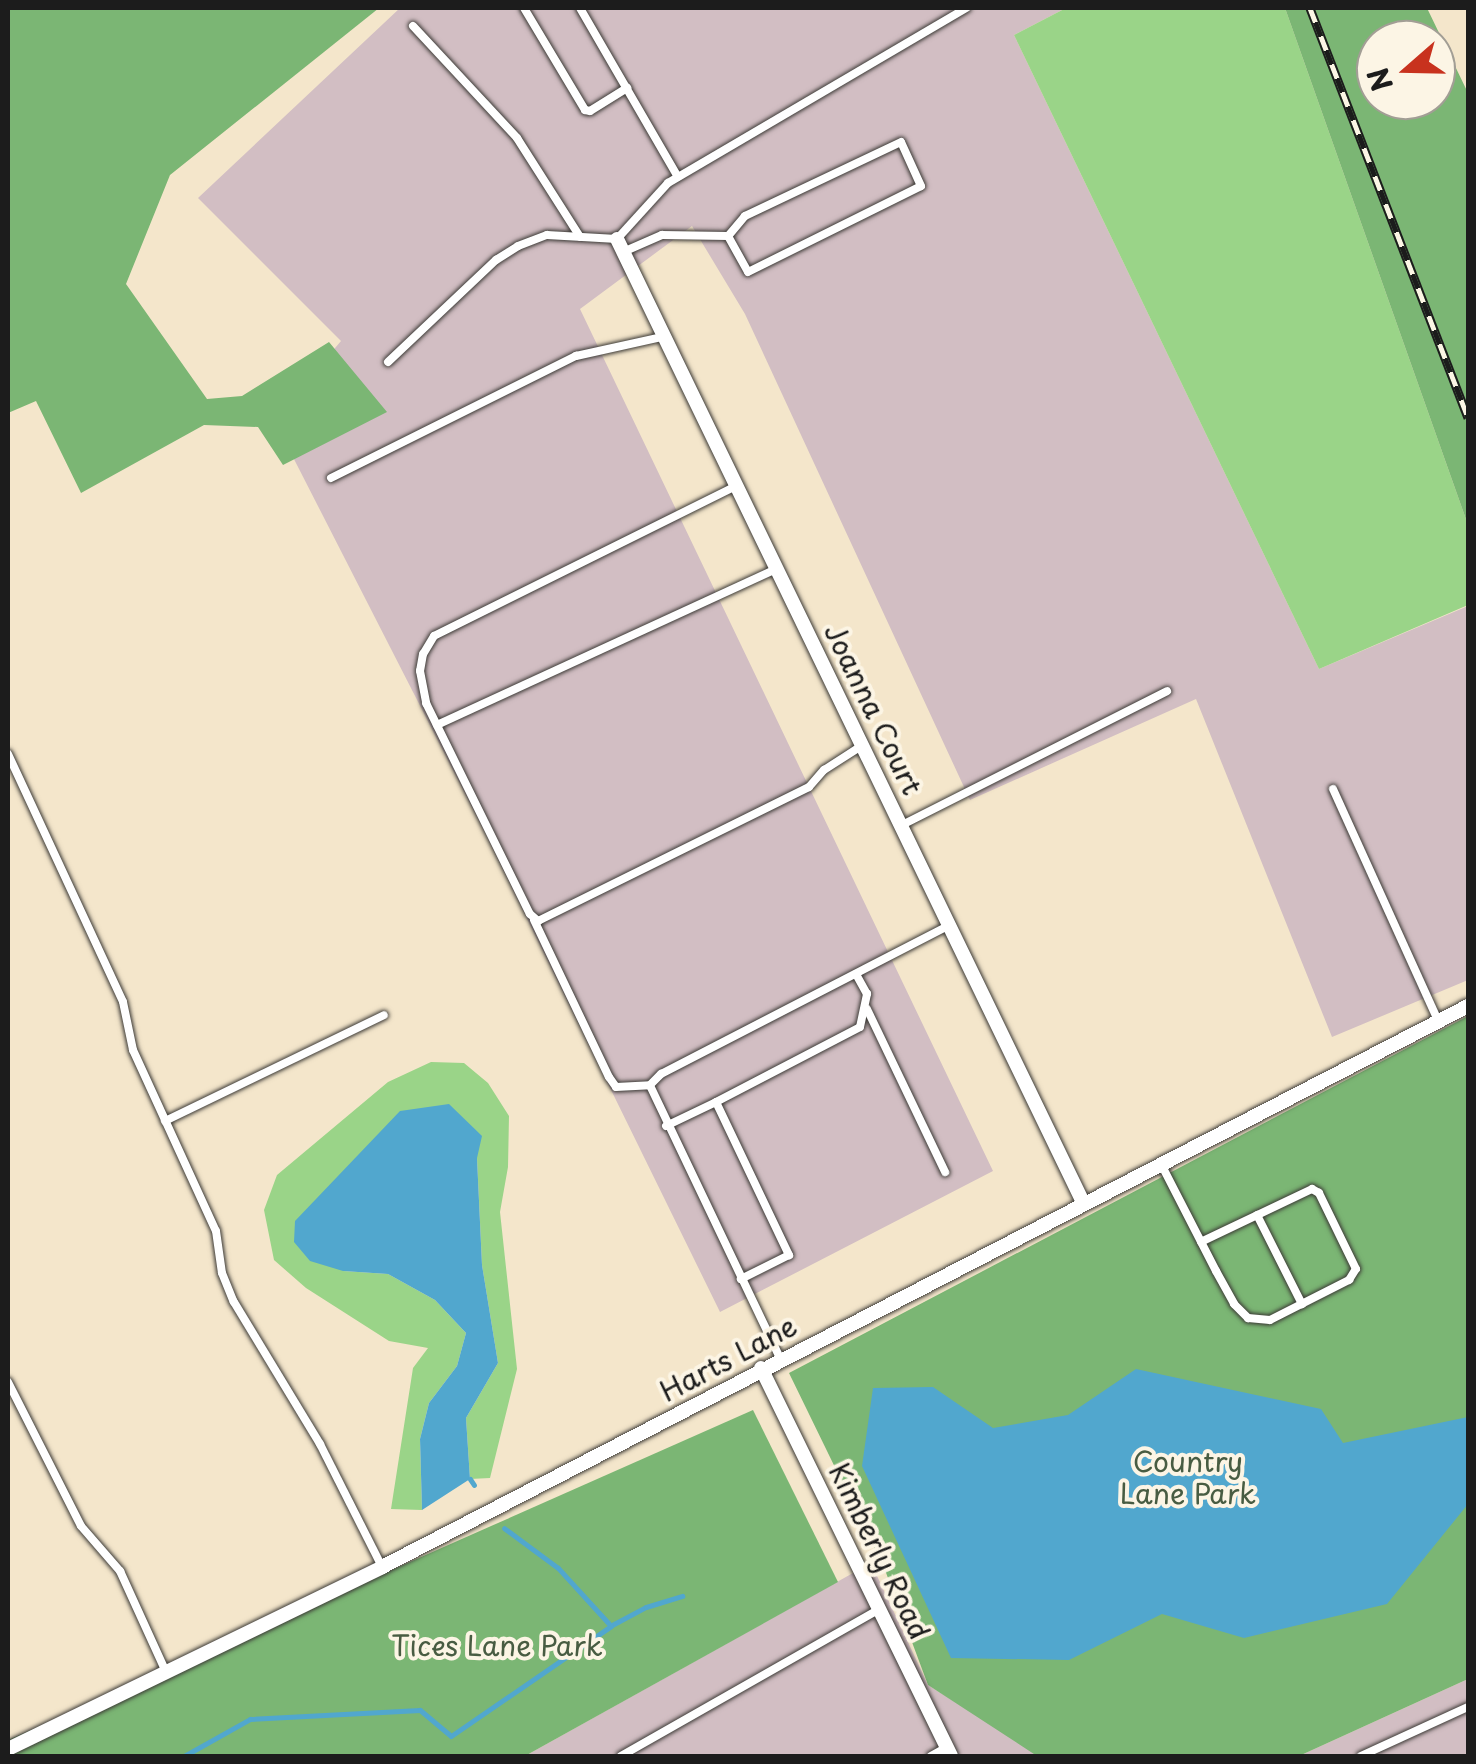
<!DOCTYPE html>
<style>
body{margin:0}
#map{position:relative;width:1476px;height:1764px;overflow:hidden;background:#f4e6cb;font-family:"Playpen Sans",sans-serif}
div>[style]{position:absolute}
[style*='--x']{left:calc(var(--x)*1px);top:calc(var(--y)*1px);width:calc(var(--w)*1px);rotate:calc(var(--a)*1deg)}
.industrial>*{inset:0;background:#d2bec3}
.green>*{inset:0;background:#9ad488}
.forest>*{inset:0;background:#7bb674}
.water>*{inset:0;background:#51a7ce}
.stream>*{height:5px;margin:-2.5px;padding:0 2.5px;transform-origin:2.5px;border-radius:2.5px;background:#51a7ce}
.roads{filter:drop-shadow(0 0 2px #3c3a36) drop-shadow(0 0 2px #3c3a36)}
.service>*{height:8px;margin:-4px;padding:0 4px;transform-origin:4px;border-radius:4px;background:#fff}
.minor>*{height:14px;margin:-7px;padding:0 7px;transform-origin:7px;border-radius:7px;background:#fff}
.rail>*{height:9px;margin-top:-4.5px;transform-origin:0;background:repeating-linear-gradient(90deg,#fcf5e5 0 15px,#1c1c1c 0 30px);box-sizing:border-box;border-block:2px solid #1c1c1c}
span{translate:-50% -50%;white-space:nowrap;text-align:center;line-height:1.15;-webkit-text-stroke:8px #fcf5e5;paint-order:stroke}
.street-label{font-size:28px;color:#1c1c1c}
.park-label{font-size:28px;color:#485c42}
.frame{position:absolute;inset:0;border:10px solid #1c1c1c;pointer-events:none}
.north{position:absolute;left:1356px;top:20px;width:100px;height:100px;box-sizing:border-box;background:#fcf5e5;border:2px solid #a29e95;border-radius:50%;rotate:250deg;font-size:28px;font-weight:700;line-height:40px;text-align:center;color:#1c1c1c}
.north::after{content:'';display:block;margin:auto;width:35px;height:45px;background:#c8321e;clip-path:polygon(50% 0,100% 100%,50% 72%,0 100%)}
</style>
<div id="map">
<div class="industrial">
<i style="clip-path:polygon(400px 8px,1066px 8px,1014px 35px,1319px 669px,1468px 606px,1468px 980px,1332px 1037px,1196px 699px,970px 800px,745px 314px,692px 226px,580px 309px,993px 1171px,720px 1312px,482px 827px,274px 420px,341px 341px,198px 198px)"></i>
<i style="clip-path:polygon(871px 1563px,928px 1685px,1042px 1756px,525px 1756px)"></i>
<i style="clip-path:polygon(1468px 1679px,1468px 1756px,1299px 1756px)"></i>
</div>
<div class="green">
<i style="clip-path:polygon(1066px 8px,1285px 8px,1468px 525px,1468px 605px,1319px 669px,1014px 35px)"></i>
<i style="clip-path:polygon(431px 1062px,464px 1063px,488px 1083px,509px 1116px,508px 1167px,500px 1212px,517px 1369px,490px 1478px,470px 1479px,466px 1418px,498px 1363px,482px 1265px,477px 1158px,343px 1271px,388px 1274px,435px 1300px,466px 1333px,457px 1366px,429px 1403px,420px 1439px,422px 1510px,391px 1509px,413px 1368px,428px 1348px,389px 1341px,306px 1288px,274px 1260px,264px 1210px,277px 1175px,388px 1082px)"></i>
</div>
<div class="forest">
<i style="clip-path:polygon(8px 8px,379px 8px,170px 175px,126px 284px,207px 399px,242px 396px,329px 342px,387px 412px,283px 465px,258px 427px,204px 425px,81px 493px,36px 401px,8px 413px)"></i>
<i style="clip-path:polygon(evenodd,1285px 8px,1427px 8px,1468px 93px,1468px 525px,1285px 8px,1376px 40px,1436px 40px,1436px 100px,1376px 100px,1376px 40px)"></i>
<i style="clip-path:polygon(1468px 1016px,1468px 1679px,1299px 1756px,1037px 1756px,928px 1685px,885px 1570px,789px 1373px)"></i>
<i style="clip-path:polygon(753px 1410px,838px 1582px,525px 1756px,8px 1756px,8px 1740px)"></i>
</div>
<div class="water">
<i style="clip-path:polygon(449px 1104px,482px 1136px,477px 1158px,482px 1265px,498px 1363px,466px 1418px,470px 1479px,422px 1510px,420px 1439px,429px 1403px,457px 1366px,466px 1333px,435px 1300px,388px 1274px,343px 1271px,310px 1261px,294px 1242px,295px 1221px,400px 1111px)"></i>
<i style="clip-path:polygon(1136px 1369px,1321px 1409px,1343px 1443px,1468px 1417px,1468px 1504px,1387px 1604px,1244px 1638px,1162px 1614px,1069px 1660px,951px 1658px,862px 1466px,873px 1388px,933px 1387px,993px 1428px,1068px 1415px)"></i>
</div>
<div class="stream">
<i style="--x:470;--y:1479;--w:7;--a:56"></i>
<i style="--x:612;--y:1625;--w:38;--a:-28"></i>
<i style="--x:646;--y:1607;--w:38;--a:-17"></i>
<i style="--x:184;--y:1756;--w:76;--a:-29.3"></i>
<i style="--x:250;--y:1719;--w:170;--a:-3"></i>
<i style="--x:420;--y:1710;--w:40;--a:40"></i>
<i style="--x:451;--y:1736;--w:194;--a:-34.5"></i>
<i style="--x:611;--y:1626;--w:79;--a:-132.4"></i>
<i style="--x:558;--y:1568;--w:67;--a:-143.5"></i>
</div>
<div class="roads">
<div class="service">
<i style="--x:524;--y:8;--w:119;--a:59.1"></i>
<i style="--x:585;--y:110;--w:5;--a:11"></i>
<i style="--x:590;--y:111;--w:44;--a:-31.9"></i>
<i style="--x:580;--y:8;--w:195;--a:59.9"></i>
<i style="--x:413;--y:26;--w:153;--a:47.1"></i>
<i style="--x:517;--y:138;--w:117;--a:57.5"></i>
<i style="--x:623;--y:252;--w:43;--a:-23.6"></i>
<i style="--x:662;--y:235;--w:66;--a:0.9"></i>
<i style="--x:728;--y:236;--w:41;--a:60.9"></i>
<i style="--x:748;--y:272;--w:193;--a:-26.4"></i>
<i style="--x:921;--y:186;--w:48;--a:-114.4"></i>
<i style="--x:901;--y:142;--w:173;--a:154.6"></i>
<i style="--x:745;--y:216;--w:26;--a:130"></i>
<i style="--x:388;--y:362;--w:149;--a:-43.4"></i>
<i style="--x:496;--y:260;--w:26;--a:-32"></i>
<i style="--x:518;--y:246;--w:31;--a:-21"></i>
<i style="--x:547;--y:235;--w:70;--a:3.3"></i>
<i style="--x:617;--y:239;--w:76;--a:-47.7"></i>
<i style="--x:668;--y:183;--w:346;--a:-30.4"></i>
<i style="--x:331;--y:478;--w:274;--a:-26.5"></i>
<i style="--x:576;--y:356;--w:92;--a:-12.5"></i>
<i style="--x:738;--y:485;--w:339;--a:153.6"></i>
<i style="--x:434;--y:636;--w:21;--a:121"></i>
<i style="--x:423;--y:654;--w:17;--a:100"></i>
<i style="--x:420;--y:671;--w:33;--a:79"></i>
<i style="--x:426;--y:703;--w:235;--a:63.8"></i>
<i style="--x:530;--y:914;--w:11;--a:41"></i>
<i style="--x:538;--y:921;--w:302;--a:-26.3"></i>
<i style="--x:809;--y:787;--w:23;--a:-49"></i>
<i style="--x:824;--y:770;--w:46;--a:-32.7"></i>
<i style="--x:437;--y:725;--w:375;--a:-24.7"></i>
<i style="--x:8;--y:754;--w:273;--a:65.1"></i>
<i style="--x:123;--y:1002;--w:49;--a:78.2"></i>
<i style="--x:133;--y:1050;--w:199;--a:65.4"></i>
<i style="--x:216;--y:1231;--w:42;--a:81.9"></i>
<i style="--x:222;--y:1273;--w:31;--a:68"></i>
<i style="--x:234;--y:1302;--w:166;--a:58.8"></i>
<i style="--x:320;--y:1444;--w:138;--a:63.2"></i>
<i style="--x:1333;--y:789;--w:255;--a:65.6"></i>
<i style="--x:902;--y:825;--w:297;--a:-26.8"></i>
<i style="--x:534;--y:920;--w:174;--a:64.5"></i>
<i style="--x:609;--y:1077;--w:12;--a:55"></i>
<i style="--x:616;--y:1087;--w:34;--a:-3"></i>
<i style="--x:867;--y:1009;--w:181;--a:64.4"></i>
<i style="--x:716;--y:1102;--w:162;--a:-27.5"></i>
<i style="--x:860;--y:1027;--w:34;--a:-78"></i>
<i style="--x:867;--y:994;--w:23;--a:-119"></i>
<i style="--x:165;--y:1121;--w:243;--a:-25.8"></i>
<i style="--x:666;--y:1126;--w:55;--a:-25.6"></i>
<i style="--x:716;--y:1102;--w:170;--a:64.5"></i>
<i style="--x:789;--y:1255;--w:54;--a:153.4"></i>
<i style="--x:1160;--y:1162;--w:123;--a:62.8"></i>
<i style="--x:1216;--y:1271;--w:38;--a:61"></i>
<i style="--x:1234;--y:1304;--w:20;--a:45"></i>
<i style="--x:1248;--y:1318;--w:22;--a:5"></i>
<i style="--x:1270;--y:1320;--w:89;--a:-26.9"></i>
<i style="--x:1349;--y:1280;--w:13;--a:-58"></i>
<i style="--x:1356;--y:1269;--w:85;--a:-116"></i>
<i style="--x:1319;--y:1193;--w:8;--a:-150"></i>
<i style="--x:1312;--y:1189;--w:123;--a:154.5"></i>
<i style="--x:1257;--y:1215;--w:100;--a:63.2"></i>
<i style="--x:780;--y:1358;--w:302;--a:-115.5"></i>
<i style="--x:650;--y:1085;--w:16;--a:-45"></i>
<i style="--x:661;--y:1074;--w:325;--a:-27.3"></i>
<i style="--x:8;--y:1382;--w:161;--a:63.1"></i>
<i style="--x:81;--y:1526;--w:60;--a:49.1"></i>
<i style="--x:120;--y:1571;--w:113;--a:65.5"></i>
<i style="--x:621;--y:1756;--w:299;--a:-29.6"></i>
<i style="--x:931;--y:1756;--w:18;--a:-29"></i>
<i style="--x:1361;--y:1756;--w:118;--a:-24.6"></i>
</div>
<div class="minor">
<i style="--x:617;--y:239;--w:1070;--a:64.18"></i>
<i style="--x:761;--y:1368;--w:432;--a:63.9"></i>
<i style="--x:8;--y:1749;--w:416;--a:-25.9"></i>
<i style="--x:382;--y:1567;--w:1222;--a:-27.32"></i>
</div>
</div>
<div class="rail">
<i style="--x:1310;--y:8;--w:439;--a:68.9"></i>
</div>
<div class="street-label">
<span style="left:874px;top:709px;rotate:64deg">Joanna Court</span>
<span style="left:728px;top:1358px;rotate:-28deg">Harts Lane</span>
<span style="left:880px;top:1551px;rotate:64deg">Kimberly Road</span>
</div>
<div class="park-label">
<span style="left:1188px;top:1477px">Country<br>Lane Park</span>
<span style="left:497px;top:1645px">Tices Lane Park</span>
</div>
<div class="frame"></div>
<div class="north">N</div>
</div>
